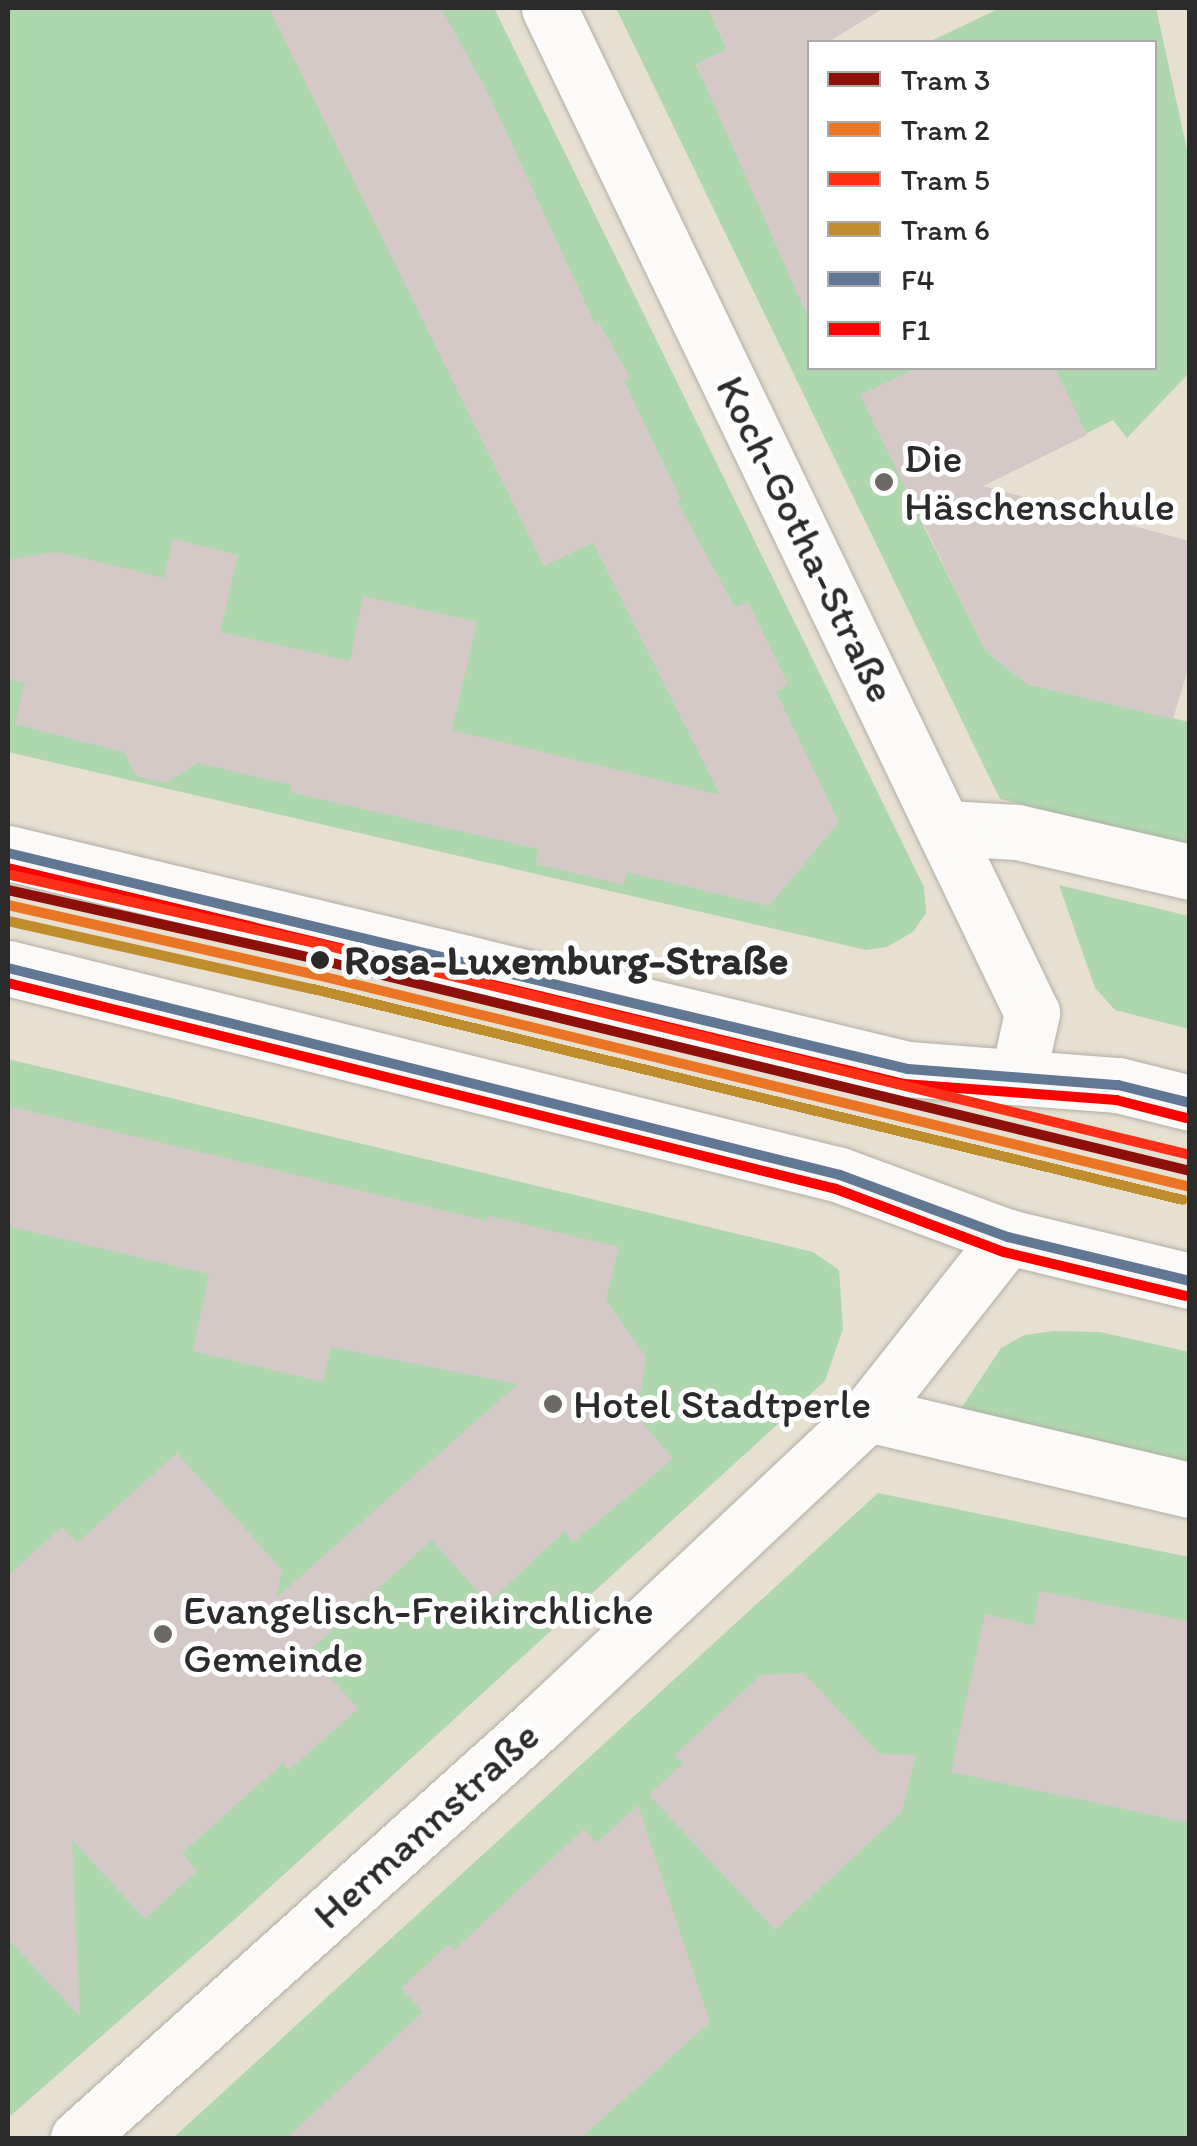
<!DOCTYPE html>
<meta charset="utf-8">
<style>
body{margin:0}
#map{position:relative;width:1197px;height:2146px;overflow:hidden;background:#e7e0d1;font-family:Itim,sans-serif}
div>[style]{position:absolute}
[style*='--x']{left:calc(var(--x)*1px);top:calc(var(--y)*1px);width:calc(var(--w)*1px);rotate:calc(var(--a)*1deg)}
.green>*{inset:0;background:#aed7ae}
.building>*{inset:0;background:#d5c9c8}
.roads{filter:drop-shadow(0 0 2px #b2aea4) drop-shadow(0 0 2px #b2aea4)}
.minor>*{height:55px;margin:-27.5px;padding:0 27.5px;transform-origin:27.5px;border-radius:27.5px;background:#fbfaf8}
.bus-1>*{height:10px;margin:-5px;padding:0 5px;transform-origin:5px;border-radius:5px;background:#607893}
.bus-2>*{height:10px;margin:-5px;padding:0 5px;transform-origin:5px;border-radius:5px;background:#f00}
.tram-1>*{height:10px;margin:-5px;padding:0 5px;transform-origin:5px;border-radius:5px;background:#8d110a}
.tram-2>*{height:10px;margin:-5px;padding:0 5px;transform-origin:5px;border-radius:5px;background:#ea7525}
.tram-3>*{height:10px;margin:-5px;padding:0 5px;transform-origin:5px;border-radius:5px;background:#ff2e17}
.tram-4>*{height:10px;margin:-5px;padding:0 5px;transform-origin:5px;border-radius:5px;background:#bf8c2e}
.dots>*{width:28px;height:28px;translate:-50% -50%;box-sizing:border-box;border:5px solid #fff;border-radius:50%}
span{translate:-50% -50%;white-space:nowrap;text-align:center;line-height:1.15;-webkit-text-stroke:10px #fff;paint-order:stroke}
.poi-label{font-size:42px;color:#2b2b2b}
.left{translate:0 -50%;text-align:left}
.street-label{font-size:42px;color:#2b2b2b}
.stop-label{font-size:42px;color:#2b2b2b;font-weight:700}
.frame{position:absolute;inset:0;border:10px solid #2b2b2b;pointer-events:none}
.legend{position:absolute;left:807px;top:40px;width:350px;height:330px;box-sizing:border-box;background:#fff;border:2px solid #aaa;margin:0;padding:12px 18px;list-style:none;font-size:30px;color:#2b2b2b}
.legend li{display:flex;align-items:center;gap:20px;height:50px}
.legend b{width:50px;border:2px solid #aaa}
</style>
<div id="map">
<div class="green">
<i style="clip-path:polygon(8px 8px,494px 8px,924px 887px,926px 913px,913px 932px,887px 947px,866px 950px,8px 752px)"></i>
<i style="clip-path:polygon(616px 8px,708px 8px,727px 49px,696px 65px,733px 139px,809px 101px,810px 368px,1154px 368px,1154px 42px,929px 42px,1000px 8px,1156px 8px,1189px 159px,1189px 373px,1127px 438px,1113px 420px,919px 517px,986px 651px,1027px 684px,1189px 722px,1189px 846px,1000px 799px)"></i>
<i style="clip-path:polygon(1059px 885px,1189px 916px,1189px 1029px,1115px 1010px,1095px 988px)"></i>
<i style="clip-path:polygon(8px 1059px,813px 1252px,839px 1270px,843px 1329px,825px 1381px,234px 1920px,8px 2118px)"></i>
<i style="clip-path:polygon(1054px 1331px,1100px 1332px,1189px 1352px,1189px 1467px,958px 1413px,1001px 1348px,1024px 1335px)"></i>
<i style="clip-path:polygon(878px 1493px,1189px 1557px,1189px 2138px,173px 2138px)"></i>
</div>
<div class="building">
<i style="clip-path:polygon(269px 8px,441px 8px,489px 95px,595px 324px,599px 322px,630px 378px,624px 381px,681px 500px,677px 502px,735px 607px,748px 602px,788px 684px,776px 692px,839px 822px,769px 906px,627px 872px,624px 885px,536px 864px,538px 849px,290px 792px,292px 785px,198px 763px,165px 783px,136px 776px,124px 752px,15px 724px,25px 682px,8px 680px,8px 560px,57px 552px,164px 578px,173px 539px,238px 555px,220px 632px,350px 661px,363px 596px,477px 622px,452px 730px,720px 795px,593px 543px,544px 566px)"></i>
<i style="clip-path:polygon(708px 8px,884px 8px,828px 42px,810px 42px,810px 322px,696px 64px,727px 49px)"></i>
<i style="clip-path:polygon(917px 368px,1055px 368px,1087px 435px,983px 486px,1190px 541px,1190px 662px,1173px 719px,1027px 684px,986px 651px,860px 395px)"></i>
<i style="clip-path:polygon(8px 1106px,487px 1221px,488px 1216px,619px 1247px,606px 1300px,646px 1357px,637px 1416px,673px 1459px,573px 1542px,565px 1531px,488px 1603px,432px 1540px,308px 1652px,358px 1709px,289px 1770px,283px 1763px,182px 1853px,197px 1871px,145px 1919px,72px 1840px,80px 2016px,8px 1939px,8px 1576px,62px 1527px,77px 1543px,177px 1453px,282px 1570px,276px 1598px,518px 1384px,331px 1347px,323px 1382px,193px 1351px,209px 1274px,8px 1226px)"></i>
<i style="clip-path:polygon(1040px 1591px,1190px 1622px,1190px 1823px,951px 1772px,985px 1614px,1034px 1626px)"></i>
<i style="clip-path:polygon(804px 1673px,879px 1754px,916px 1755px,902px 1812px,775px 1930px,649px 1795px,683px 1763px,675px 1755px,761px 1675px)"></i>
<i style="clip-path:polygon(638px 1805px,710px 2022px,581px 2138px,287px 2138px,423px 2012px,401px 1988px,449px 1944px,454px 1950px,584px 1829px,597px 1843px)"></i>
</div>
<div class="roads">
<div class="minor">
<i style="--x:549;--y:8;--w:1115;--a:64.33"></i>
<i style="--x:1032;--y:1013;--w:65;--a:102.5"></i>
<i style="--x:946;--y:828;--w:71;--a:3.2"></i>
<i style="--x:1017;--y:832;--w:178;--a:13"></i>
<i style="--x:8;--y:853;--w:926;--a:13.5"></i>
<i style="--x:908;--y:1069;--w:211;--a:4.4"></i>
<i style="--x:1118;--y:1085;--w:74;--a:14"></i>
<i style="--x:8;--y:968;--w:857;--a:13.97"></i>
<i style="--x:840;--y:1175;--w:179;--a:20.3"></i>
<i style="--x:1008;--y:1237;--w:187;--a:13.6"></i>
<i style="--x:868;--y:1414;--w:331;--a:13.3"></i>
<i style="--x:78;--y:2138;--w:622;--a:-41.94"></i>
<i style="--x:541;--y:1722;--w:449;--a:-43.3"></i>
<i style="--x:868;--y:1414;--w:226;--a:-51.7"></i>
</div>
</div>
<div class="bus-1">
<i style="--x:8;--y:853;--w:926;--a:13.5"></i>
<i style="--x:908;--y:1069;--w:211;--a:4.4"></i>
<i style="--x:1118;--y:1085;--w:74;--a:14"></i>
<i style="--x:8;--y:968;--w:857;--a:13.97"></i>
<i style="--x:840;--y:1175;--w:179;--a:20.3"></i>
<i style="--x:1008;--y:1237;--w:187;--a:13.6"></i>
</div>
<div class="bus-2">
<i style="--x:8;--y:868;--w:922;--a:13.55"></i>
<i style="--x:904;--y:1084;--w:213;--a:4.3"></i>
<i style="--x:1116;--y:1100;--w:72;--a:14.4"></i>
<i style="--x:8;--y:983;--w:853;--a:13.97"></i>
<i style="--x:836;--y:1189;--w:179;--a:20.6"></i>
<i style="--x:1004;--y:1252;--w:187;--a:13.6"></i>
</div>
<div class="tram-1">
<i style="--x:8;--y:890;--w:320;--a:12.6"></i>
<i style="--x:320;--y:960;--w:895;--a:13.63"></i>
</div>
<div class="tram-2">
<i style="--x:8;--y:905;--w:317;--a:12.8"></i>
<i style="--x:317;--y:975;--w:894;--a:13.65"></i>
</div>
<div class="tram-3">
<i style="--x:11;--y:875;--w:321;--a:12.6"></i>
<i style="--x:324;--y:945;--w:891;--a:13.63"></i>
</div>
<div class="tram-4">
<i style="--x:8;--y:921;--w:312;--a:12.6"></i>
<i style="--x:313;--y:989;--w:895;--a:13.63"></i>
</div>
<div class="dots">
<i style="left:884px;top:482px;background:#6d6a65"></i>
<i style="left:320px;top:960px;background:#2b2b2b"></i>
<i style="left:553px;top:1404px;background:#6d6a65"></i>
<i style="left:163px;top:1634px;background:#6d6a65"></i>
</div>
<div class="poi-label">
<span class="left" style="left:904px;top:482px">Die<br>Häschenschule</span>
<span class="left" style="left:573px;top:1404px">Hotel Stadtperle</span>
<span class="left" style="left:183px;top:1634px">Evangelisch-Freikirchliche<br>Gemeinde</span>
</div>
<div class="street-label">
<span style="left:806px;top:539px;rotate:64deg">Koch-Gotha-Straße</span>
<span style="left:426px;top:1825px;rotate:-42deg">Hermannstraße</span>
</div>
<div class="stop-label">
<span class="left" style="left:344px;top:960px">Rosa-Luxemburg-Straße</span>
</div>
<div class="frame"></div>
<ul class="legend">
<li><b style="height:12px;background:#8d110a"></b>Tram 3</li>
<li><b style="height:12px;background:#ea7525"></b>Tram 2</li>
<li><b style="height:12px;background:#ff2e17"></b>Tram 5</li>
<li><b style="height:12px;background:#bf8c2e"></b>Tram 6</li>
<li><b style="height:12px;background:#607893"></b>F4</li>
<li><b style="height:12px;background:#f00"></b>F1</li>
</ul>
</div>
